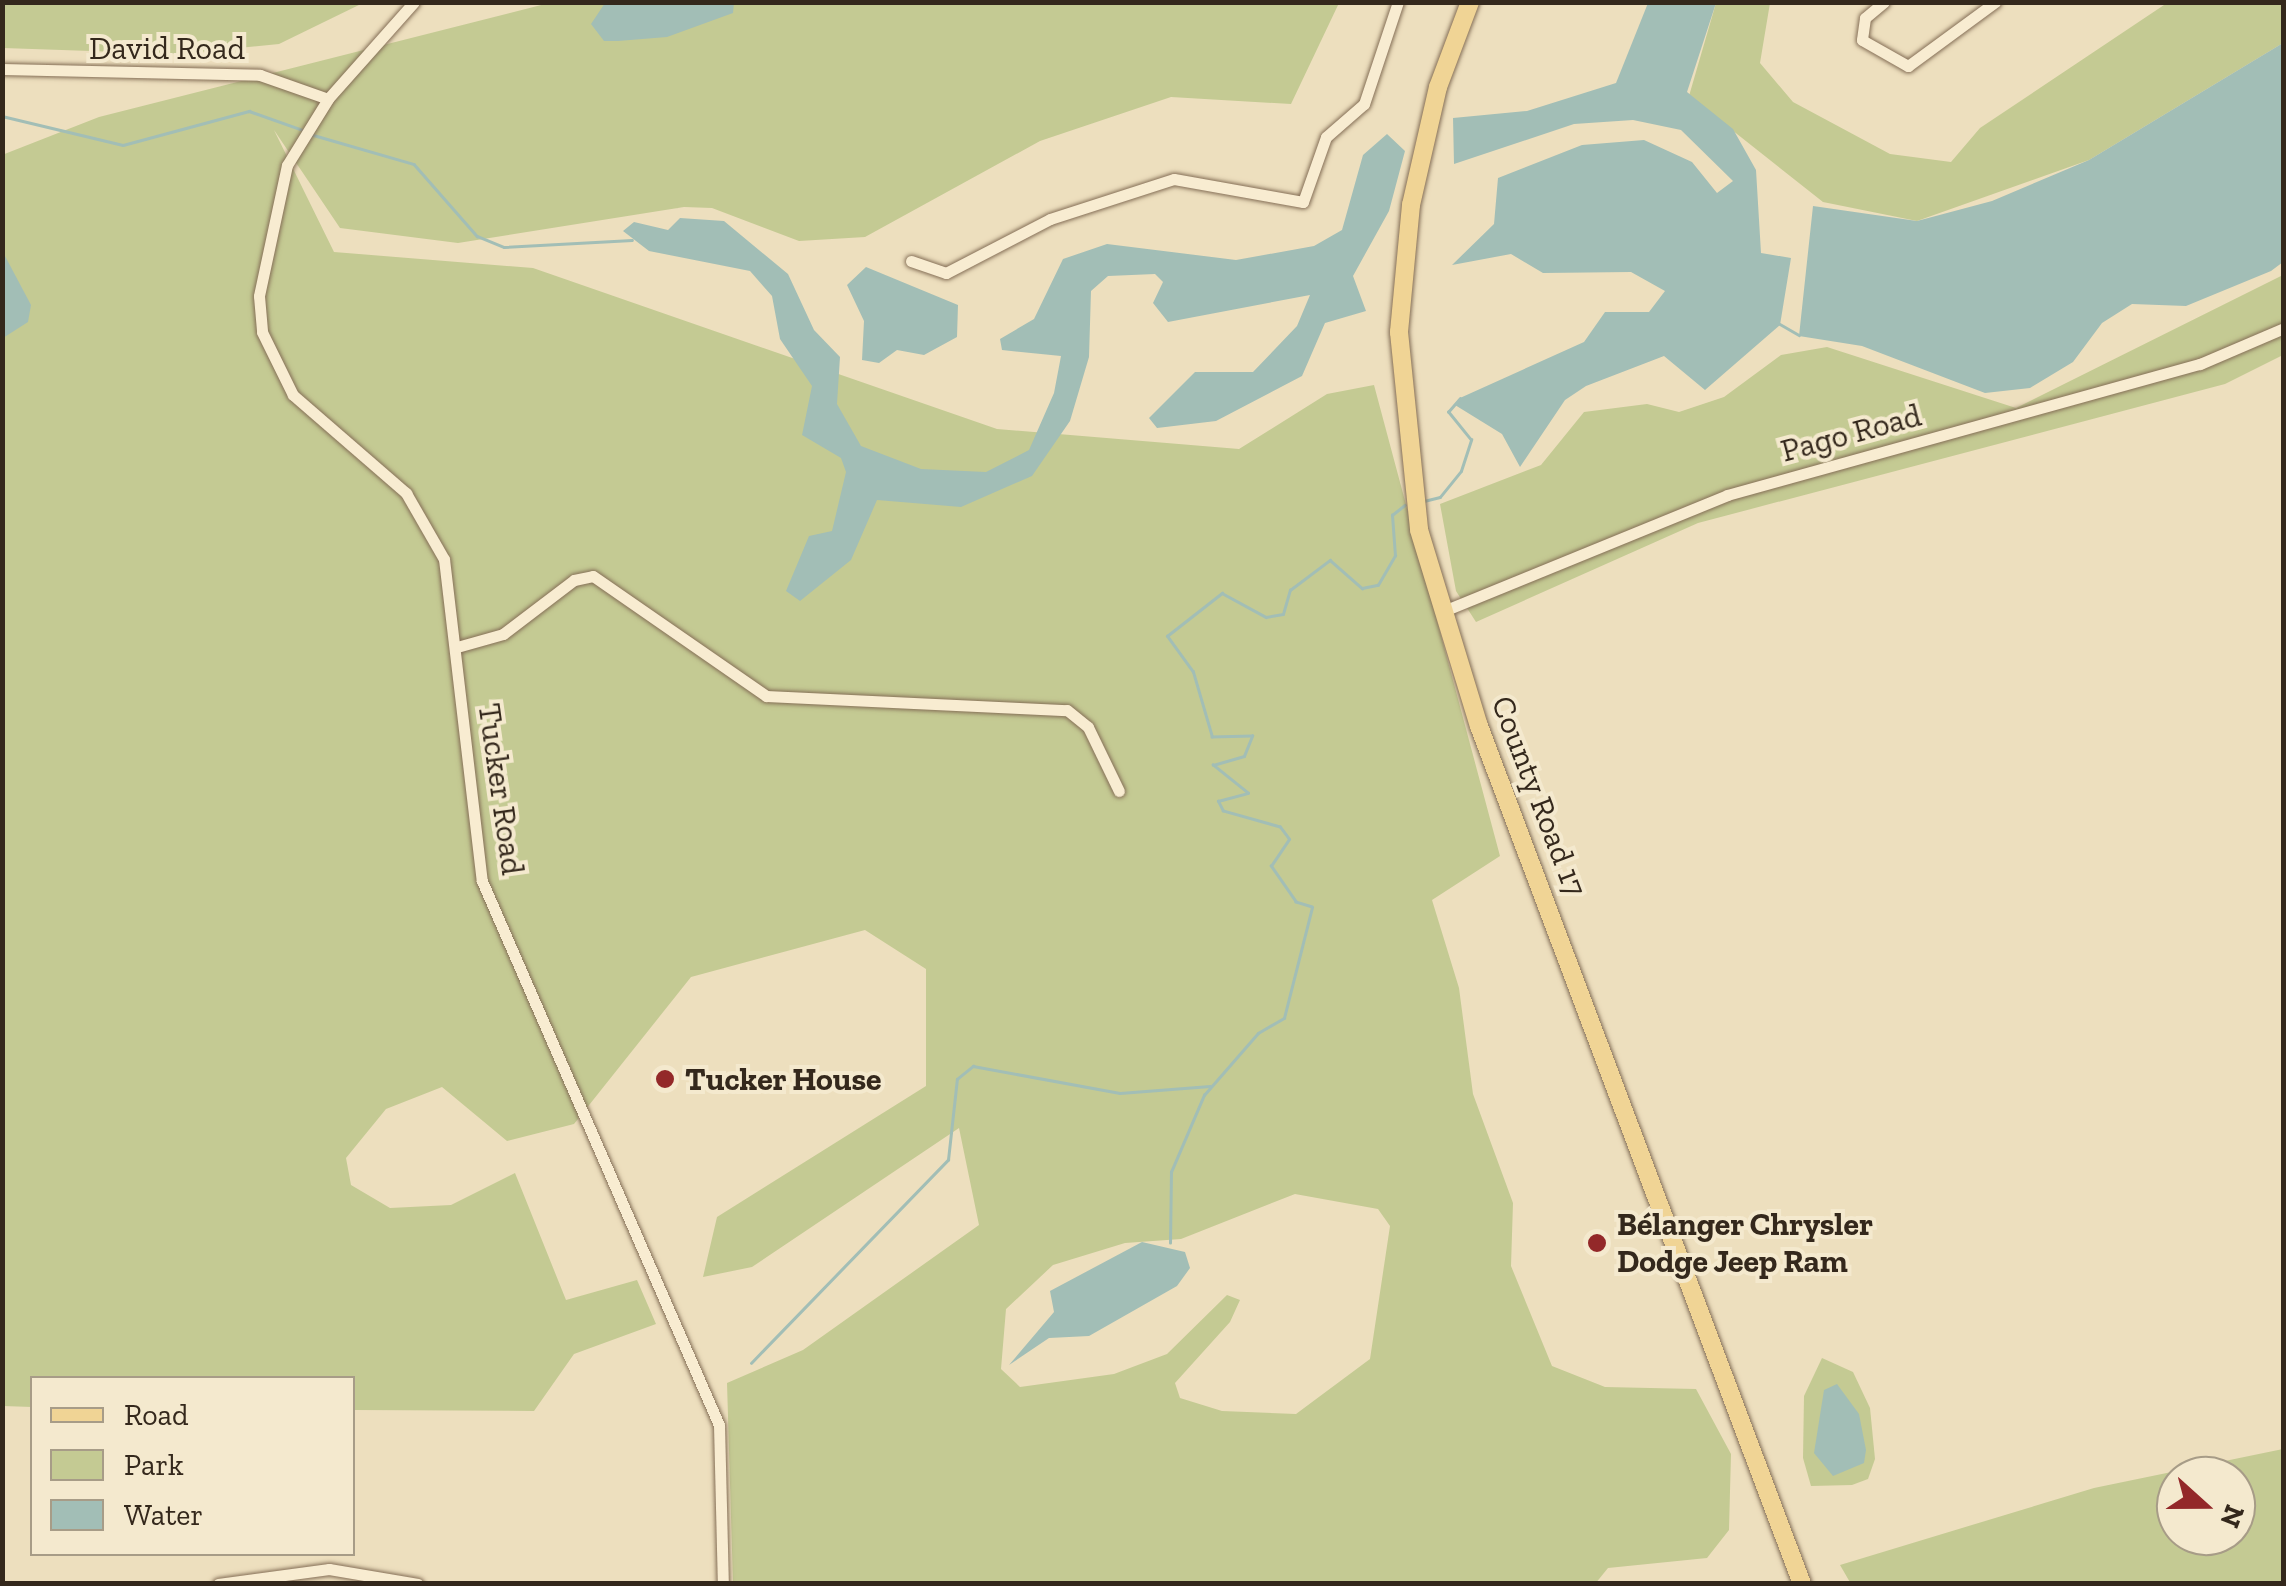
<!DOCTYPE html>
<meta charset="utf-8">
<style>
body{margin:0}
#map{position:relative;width:2286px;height:1586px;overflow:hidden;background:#eddfbe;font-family:"Zilla Slab",serif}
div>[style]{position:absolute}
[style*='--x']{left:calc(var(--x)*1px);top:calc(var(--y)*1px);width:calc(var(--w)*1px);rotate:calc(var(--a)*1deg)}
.green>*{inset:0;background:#c4ca93}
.water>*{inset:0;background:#a2beb6}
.stream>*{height:2.5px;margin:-1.25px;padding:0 1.25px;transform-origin:1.25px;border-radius:1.25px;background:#a2beb6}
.roads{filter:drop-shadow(0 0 2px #856f57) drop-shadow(0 0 2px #856f57)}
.minor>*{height:11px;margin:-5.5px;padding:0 5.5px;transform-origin:5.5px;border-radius:5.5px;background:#f8ecd1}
.primary>*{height:18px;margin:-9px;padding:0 9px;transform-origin:9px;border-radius:9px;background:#f0d495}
.dots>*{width:28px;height:28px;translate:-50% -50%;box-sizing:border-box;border:5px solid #f4e9ce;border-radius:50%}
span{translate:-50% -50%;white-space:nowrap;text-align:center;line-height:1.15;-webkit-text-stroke:8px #f4e9ce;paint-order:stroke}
.street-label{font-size:32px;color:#34281c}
.poi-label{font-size:32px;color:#34281c;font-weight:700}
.left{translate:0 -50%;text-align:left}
.frame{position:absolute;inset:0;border:5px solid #34281c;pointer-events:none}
.legend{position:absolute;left:30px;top:1376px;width:325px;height:180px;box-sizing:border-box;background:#f4e9ce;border:2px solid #a79c87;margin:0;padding:12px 18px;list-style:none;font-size:30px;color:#34281c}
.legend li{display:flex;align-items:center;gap:20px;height:50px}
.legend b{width:50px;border:2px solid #a79c87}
.north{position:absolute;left:2156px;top:1456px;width:100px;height:100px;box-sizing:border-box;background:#f4e9ce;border:2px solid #a79c87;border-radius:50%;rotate:111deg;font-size:28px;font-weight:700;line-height:40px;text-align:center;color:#34281c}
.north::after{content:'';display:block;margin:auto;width:35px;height:45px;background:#932829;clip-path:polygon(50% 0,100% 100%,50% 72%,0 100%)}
</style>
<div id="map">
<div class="green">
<i style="clip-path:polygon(2px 3px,3px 2px,363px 3px,279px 44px,179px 54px,3px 48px)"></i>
<i style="clip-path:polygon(evenodd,549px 3px,1339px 3px,1291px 104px,1171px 97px,1040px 141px,865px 237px,799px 241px,712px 208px,684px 207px,458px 243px,340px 228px,274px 130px,334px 252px,533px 268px,997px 429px,1239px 449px,1327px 394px,1374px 385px,1500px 856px,1432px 900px,1459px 988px,1473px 1094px,1513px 1203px,1511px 1266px,1552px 1366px,1605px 1387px,1696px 1389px,1731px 1454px,1729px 1530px,1707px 1558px,1608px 1568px,1595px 1584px,733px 1583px,727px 1383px,803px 1350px,979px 1225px,959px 1128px,752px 1267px,703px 1277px,717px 1217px,926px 1086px,926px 969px,865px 930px,691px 977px,574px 1124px,507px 1141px,442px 1087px,386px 1109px,346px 1158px,351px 1185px,390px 1208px,451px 1205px,515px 1173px,566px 1300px,637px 1280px,656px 1324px,574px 1354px,534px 1411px,353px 1410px,352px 1378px,32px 1378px,32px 1407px,3px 1406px,2px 155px,99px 117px,549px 3px,1295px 1194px,1378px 1209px,1390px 1226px,1370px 1359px,1296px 1414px,1222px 1411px,1180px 1398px,1175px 1383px,1230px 1322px,1240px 1300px,1227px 1295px,1167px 1354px,1114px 1374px,1020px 1387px,1001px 1369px,1006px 1309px,1053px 1265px,1125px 1243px,1181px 1239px,1295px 1194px)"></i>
<i style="clip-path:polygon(1716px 3px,1770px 3px,1760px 63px,1793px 102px,1890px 154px,1951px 162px,1980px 128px,2167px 3px,2283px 3px,2283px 43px,2089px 160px,1917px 221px,1823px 202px,1689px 96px)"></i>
<i style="clip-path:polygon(2283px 275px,2283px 355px,2225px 384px,1698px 523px,1476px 622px,1456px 591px,1440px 504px,1541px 465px,1584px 412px,1647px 404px,1679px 412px,1724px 397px,1781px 355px,1827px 347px,2016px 408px)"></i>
<i style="clip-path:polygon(1822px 1358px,1853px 1372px,1870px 1408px,1875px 1459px,1868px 1479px,1852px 1485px,1811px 1486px,1803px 1458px,1804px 1396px)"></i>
<i style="clip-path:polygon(evenodd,2283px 1449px,2283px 1583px,1851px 1584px,1840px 1565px,2094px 1488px,2283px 1449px,2236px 1476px,2236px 1536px,2176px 1536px,2176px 1476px,2236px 1476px)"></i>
</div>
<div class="water">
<i style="clip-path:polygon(605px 3px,605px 2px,734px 3px,733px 13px,667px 37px,618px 41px,604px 41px,591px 24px)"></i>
<i style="clip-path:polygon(1648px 3px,1716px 3px,1687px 92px,1733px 129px,1756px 170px,1761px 253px,1791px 258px,1780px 325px,1705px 390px,1664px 356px,1586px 386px,1565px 400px,1520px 467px,1502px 434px,1455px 405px,1460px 398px,1584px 342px,1605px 312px,1649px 312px,1665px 291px,1631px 272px,1543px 273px,1511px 254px,1452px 265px,1494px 224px,1498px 178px,1582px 145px,1644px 140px,1692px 162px,1717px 193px,1733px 181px,1681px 130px,1633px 120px,1574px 124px,1454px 164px,1453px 118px,1527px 111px,1616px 83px)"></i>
<i style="clip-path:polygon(2283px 43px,2283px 262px,2271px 271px,2186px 306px,2132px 304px,2102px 323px,2073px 362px,2030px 388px,1985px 393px,1862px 346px,1799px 336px,1813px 206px,1917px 221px,1992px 201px,2089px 160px)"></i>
<i style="clip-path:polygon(1387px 134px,1405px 151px,1389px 211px,1353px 276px,1366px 311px,1325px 323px,1302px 376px,1216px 421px,1157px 428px,1149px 418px,1195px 372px,1253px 372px,1297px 326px,1310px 295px,1168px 322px,1153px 303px,1163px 282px,1155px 274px,1108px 276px,1091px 291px,1089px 357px,1070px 421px,1032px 476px,961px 507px,877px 500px,851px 560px,800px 601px,786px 591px,809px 536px,832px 531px,846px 472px,841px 458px,802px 435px,812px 386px,780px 339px,772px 296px,750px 271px,649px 251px,623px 231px,634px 222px,668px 230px,680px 218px,724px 221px,788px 274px,814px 330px,840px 357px,837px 404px,861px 446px,921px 469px,986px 472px,1029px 450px,1054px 393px,1061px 356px,1002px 350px,1000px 339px,1034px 319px,1063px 259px,1107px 244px,1236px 260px,1314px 246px,1342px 230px,1363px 155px)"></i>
<i style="clip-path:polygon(5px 256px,31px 305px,28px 322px,3px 338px)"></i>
<i style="clip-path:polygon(866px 267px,958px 305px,957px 337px,924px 355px,897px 350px,879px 363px,862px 360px,864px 321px,847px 285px)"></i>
<i style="clip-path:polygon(1142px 1242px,1185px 1252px,1190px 1268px,1177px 1286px,1089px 1336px,1049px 1338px,1009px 1365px,1054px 1312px,1050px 1291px)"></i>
<i style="clip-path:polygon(1837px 1384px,1859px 1414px,1866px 1450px,1864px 1463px,1833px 1476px,1814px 1453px,1824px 1390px)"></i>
</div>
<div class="stream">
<i style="--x:2;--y:116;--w:124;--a:13.5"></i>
<i style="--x:123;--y:145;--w:131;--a:-15.1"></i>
<i style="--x:249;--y:111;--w:57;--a:19.4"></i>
<i style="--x:310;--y:134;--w:108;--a:16.1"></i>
<i style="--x:414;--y:164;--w:96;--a:48.8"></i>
<i style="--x:477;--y:236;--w:29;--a:22"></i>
<i style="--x:504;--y:247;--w:128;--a:-3.1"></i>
<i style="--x:1780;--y:324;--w:22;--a:30"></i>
<i style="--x:1424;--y:501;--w:16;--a:-14"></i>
<i style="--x:1440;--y:497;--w:33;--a:-51"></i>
<i style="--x:1461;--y:471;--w:33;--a:-72"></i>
<i style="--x:1471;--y:440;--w:36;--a:-129"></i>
<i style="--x:1448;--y:412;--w:18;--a:-49"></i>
<i style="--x:1170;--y:1243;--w:71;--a:-89.2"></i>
<i style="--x:1171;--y:1172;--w:84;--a:-66.8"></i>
<i style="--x:1204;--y:1095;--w:82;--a:-48.9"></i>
<i style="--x:1258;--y:1033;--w:30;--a:-30"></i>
<i style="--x:1284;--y:1018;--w:114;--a:-75.8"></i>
<i style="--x:1312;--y:907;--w:17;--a:-163"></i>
<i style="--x:1296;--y:902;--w:44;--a:-124.8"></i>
<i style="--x:1271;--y:866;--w:32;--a:-56"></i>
<i style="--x:1289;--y:839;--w:15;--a:-127"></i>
<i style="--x:1280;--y:827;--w:59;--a:-164.3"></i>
<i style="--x:1223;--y:811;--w:11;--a:-117"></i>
<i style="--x:1218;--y:801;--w:31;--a:-15"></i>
<i style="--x:1248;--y:793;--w:45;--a:-141.3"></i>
<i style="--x:1213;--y:765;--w:32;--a:-16"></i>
<i style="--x:1244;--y:756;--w:22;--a:-68"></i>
<i style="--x:1252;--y:736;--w:40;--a:178.6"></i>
<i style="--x:1212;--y:737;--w:68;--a:-106.3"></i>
<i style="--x:1193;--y:672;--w:44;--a:-125.8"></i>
<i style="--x:1167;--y:636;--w:70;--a:-38"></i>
<i style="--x:1222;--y:593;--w:50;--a:28.6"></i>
<i style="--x:1266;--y:617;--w:17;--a:-10"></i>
<i style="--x:1283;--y:614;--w:25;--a:-74"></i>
<i style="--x:1290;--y:590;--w:50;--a:-36.9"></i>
<i style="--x:1330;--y:560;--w:43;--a:41.2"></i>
<i style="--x:1362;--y:588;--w:16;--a:-11"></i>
<i style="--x:1378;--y:585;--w:34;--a:-60"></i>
<i style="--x:1395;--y:556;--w:41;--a:-94.2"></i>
<i style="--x:1392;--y:515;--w:16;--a:-38"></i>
<i style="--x:751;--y:1363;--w:283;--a:-45.9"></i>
<i style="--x:948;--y:1160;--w:81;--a:-83.7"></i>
<i style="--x:957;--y:1079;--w:21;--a:-39"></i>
<i style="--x:973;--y:1066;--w:149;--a:10.4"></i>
<i style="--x:1120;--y:1093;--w:90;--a:-4.4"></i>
</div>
<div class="roads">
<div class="minor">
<i style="--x:414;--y:2;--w:130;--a:131.6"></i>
<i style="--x:328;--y:99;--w:78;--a:121.8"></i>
<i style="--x:287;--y:165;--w:134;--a:102.1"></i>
<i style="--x:259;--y:296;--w:36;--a:85"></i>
<i style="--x:262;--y:332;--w:70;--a:63.8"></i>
<i style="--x:293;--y:395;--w:150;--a:40.9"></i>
<i style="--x:406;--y:493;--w:76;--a:60.1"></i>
<i style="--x:444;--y:559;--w:324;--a:83.3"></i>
<i style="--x:482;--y:881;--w:593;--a:66.46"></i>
<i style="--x:719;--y:1425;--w:159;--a:88.6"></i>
<i style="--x:1884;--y:2;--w:25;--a:140"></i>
<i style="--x:1865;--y:18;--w:22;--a:98"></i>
<i style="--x:1862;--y:40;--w:53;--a:29.5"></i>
<i style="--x:1908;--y:66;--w:108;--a:-36.3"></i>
<i style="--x:2;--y:69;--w:258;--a:1.3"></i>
<i style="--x:260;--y:75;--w:72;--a:19.4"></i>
<i style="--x:911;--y:261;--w:37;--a:19"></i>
<i style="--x:946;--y:273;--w:117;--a:-27.4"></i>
<i style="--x:1050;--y:219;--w:130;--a:-17.9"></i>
<i style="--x:1174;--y:179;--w:131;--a:10.1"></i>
<i style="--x:1303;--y:202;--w:69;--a:-70.5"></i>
<i style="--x:1326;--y:137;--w:50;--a:-41"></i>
<i style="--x:1364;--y:104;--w:108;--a:-71.6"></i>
<i style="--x:1441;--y:612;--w:309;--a:-22.2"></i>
<i style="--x:1727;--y:495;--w:491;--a:-15.5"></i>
<i style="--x:2200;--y:364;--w:91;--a:-23.2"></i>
<i style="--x:457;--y:647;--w:48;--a:-15.8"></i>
<i style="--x:503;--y:634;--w:89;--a:-37.3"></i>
<i style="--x:574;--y:580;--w:19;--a:-12"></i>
<i style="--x:593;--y:576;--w:211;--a:34.7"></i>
<i style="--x:766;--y:696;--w:301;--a:2.7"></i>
<i style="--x:1067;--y:710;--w:27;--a:39"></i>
<i style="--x:1088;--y:727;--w:71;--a:64.2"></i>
<i style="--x:218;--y:1584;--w:112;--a:-7.7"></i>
<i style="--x:329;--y:1569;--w:90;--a:9.6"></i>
</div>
<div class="primary">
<i style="--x:1470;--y:2;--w:91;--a:110.6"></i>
<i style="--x:1438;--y:87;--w:121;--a:102.9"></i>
<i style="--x:1411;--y:205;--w:128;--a:95.4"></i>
<i style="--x:1399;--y:332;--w:199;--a:84.2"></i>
<i style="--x:1419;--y:530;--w:205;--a:73"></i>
<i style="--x:1479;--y:726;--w:917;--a:69.37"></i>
</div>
</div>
<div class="dots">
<i style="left:665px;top:1079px;background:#932829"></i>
<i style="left:1597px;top:1243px;background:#932829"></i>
</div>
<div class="street-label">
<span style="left:167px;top:48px">David Road</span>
<span style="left:1851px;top:433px;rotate:-15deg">Pago Road</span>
<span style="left:501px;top:789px;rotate:82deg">Tucker Road</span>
<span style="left:1539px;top:796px;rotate:69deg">County Road 17</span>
</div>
<div class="poi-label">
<span class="left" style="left:685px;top:1079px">Tucker House</span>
<span class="left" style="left:1617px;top:1243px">Bélanger Chrysler<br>Dodge Jeep Ram</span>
</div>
<div class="frame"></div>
<ul class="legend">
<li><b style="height:12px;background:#f0d495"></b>Road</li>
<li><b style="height:28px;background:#c4ca93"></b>Park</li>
<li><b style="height:28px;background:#a2beb6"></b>Water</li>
</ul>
<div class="north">N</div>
</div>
